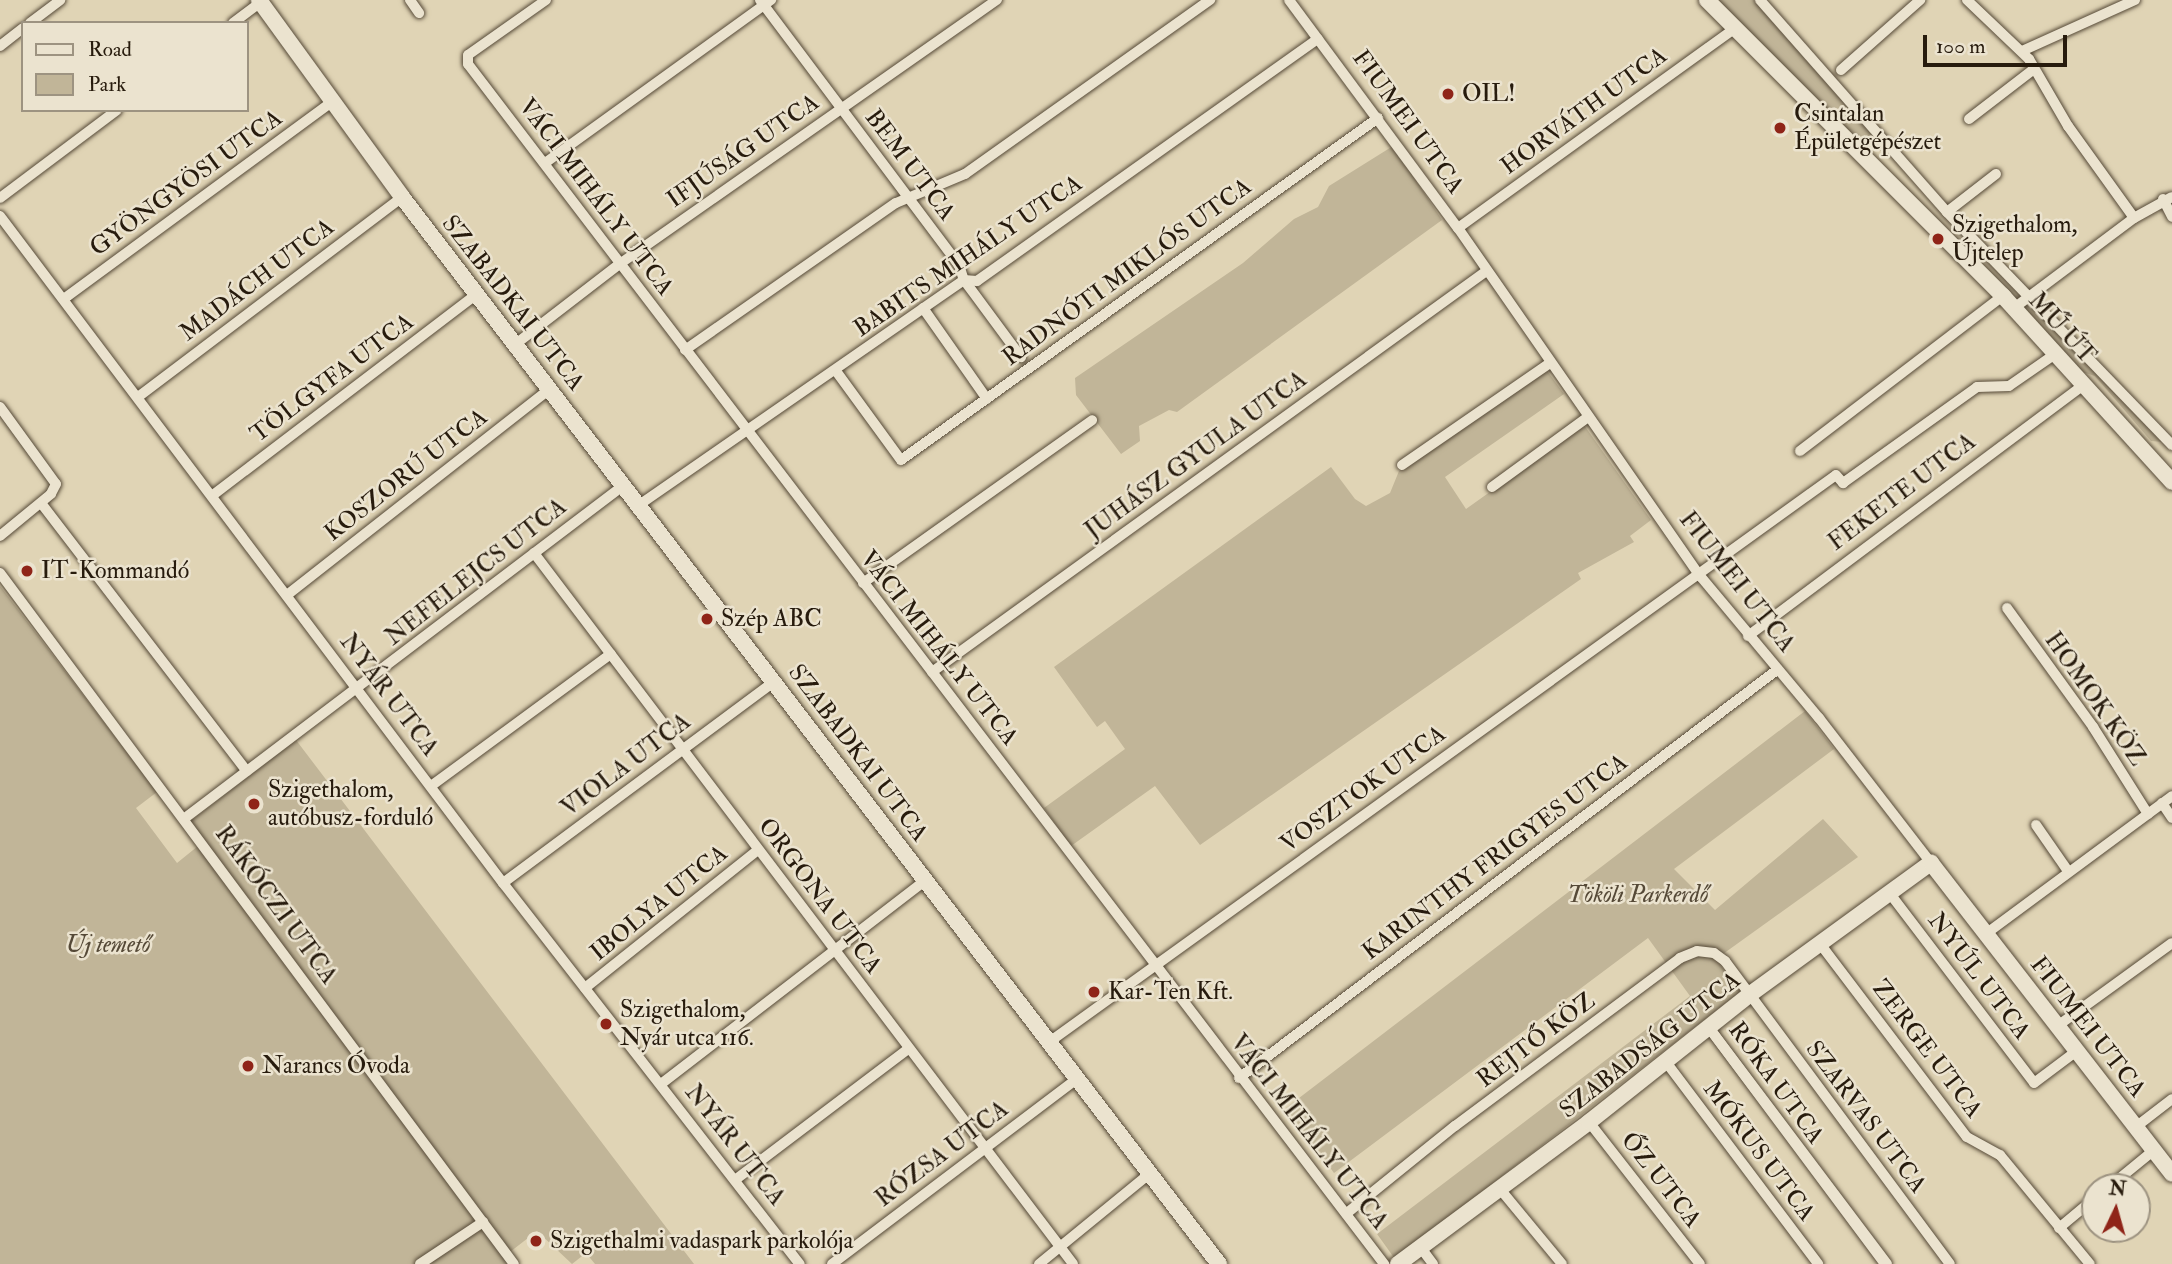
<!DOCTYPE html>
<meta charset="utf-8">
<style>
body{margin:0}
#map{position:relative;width:2172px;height:1264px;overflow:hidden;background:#e0d4b5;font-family:"IM FELL Double Pica",serif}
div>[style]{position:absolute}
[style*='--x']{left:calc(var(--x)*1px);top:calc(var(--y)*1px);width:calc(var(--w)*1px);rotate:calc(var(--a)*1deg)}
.green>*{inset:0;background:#c1b598}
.roads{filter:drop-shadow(0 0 2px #554937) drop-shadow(0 0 2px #554937)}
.street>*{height:10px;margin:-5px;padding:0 5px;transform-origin:5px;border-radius:5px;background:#ebe3cf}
.secondary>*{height:16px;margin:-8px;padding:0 8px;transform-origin:8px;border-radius:8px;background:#ebe3cf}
.dots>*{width:19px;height:19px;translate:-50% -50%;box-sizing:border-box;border:4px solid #ebe3cf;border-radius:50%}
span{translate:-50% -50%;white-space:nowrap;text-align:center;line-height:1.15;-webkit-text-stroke:5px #ebe3cf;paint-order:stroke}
.poi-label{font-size:24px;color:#271b0d}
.left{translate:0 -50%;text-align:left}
.street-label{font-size:24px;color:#271b0d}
.park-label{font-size:24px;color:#554937;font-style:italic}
.legend{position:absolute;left:21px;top:21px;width:228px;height:91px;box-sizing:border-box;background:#ebe3cf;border:2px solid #9d9381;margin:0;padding:9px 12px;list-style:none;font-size:21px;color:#271b0d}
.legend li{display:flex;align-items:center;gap:14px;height:35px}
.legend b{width:35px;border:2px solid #9d9381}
.north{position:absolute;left:2081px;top:1173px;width:70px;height:70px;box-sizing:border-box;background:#ebe3cf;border:2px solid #9d9381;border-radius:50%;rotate:5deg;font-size:19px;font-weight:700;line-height:28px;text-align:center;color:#271b0d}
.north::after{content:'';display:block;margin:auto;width:24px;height:32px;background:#8f2418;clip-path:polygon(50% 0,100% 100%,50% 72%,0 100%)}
.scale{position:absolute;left:1923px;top:35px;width:144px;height:32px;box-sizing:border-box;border:4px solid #271b0d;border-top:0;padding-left:9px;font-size:21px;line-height:24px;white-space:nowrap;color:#271b0d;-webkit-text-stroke:5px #ebe3cf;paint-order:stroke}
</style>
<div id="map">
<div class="green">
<i style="clip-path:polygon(1716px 0,1754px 0,1884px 147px,1881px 151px,1868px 149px)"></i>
<i style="clip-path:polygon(1393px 146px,1442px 220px,1177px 412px,1169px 410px,1139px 426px,1140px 441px,1121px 454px,1076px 395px,1075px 378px,1243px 263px,1294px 219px,1318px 207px,1329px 186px)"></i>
<i style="clip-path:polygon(2030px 294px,2164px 442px,2151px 441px,2095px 376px,2079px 371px,2014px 308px)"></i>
<i style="clip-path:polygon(1545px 368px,1564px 394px,1445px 477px,1466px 509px,1584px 425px,1651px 520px,1630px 536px,1634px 542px,1578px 573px,1581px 579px,1200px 845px,1155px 786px,1071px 846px,1044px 808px,1125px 749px,1105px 721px,1097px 727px,1054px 667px,1331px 467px,1355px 499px,1366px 506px,1390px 493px,1399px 471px)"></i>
<i style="clip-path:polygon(0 586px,157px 792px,136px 808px,177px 863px,198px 846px,183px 827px,296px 740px,694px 1264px,595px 1264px,586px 1253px,572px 1264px,537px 1231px,510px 1252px,518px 1264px,0 1264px)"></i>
<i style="clip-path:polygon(1805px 711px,1834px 749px,1674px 869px,1715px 910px,1823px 819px,1858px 857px,1716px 959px,1740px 992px,1395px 1259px,1377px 1234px,1690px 996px,1648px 938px,1334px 1173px,1286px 1108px)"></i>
</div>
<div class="roads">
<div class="street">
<i style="--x:410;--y:0;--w:16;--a:55"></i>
<i style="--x:546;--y:0;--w:95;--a:144.8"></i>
<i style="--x:468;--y:55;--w:9;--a:90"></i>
<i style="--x:468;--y:64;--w:1510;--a:52.64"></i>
<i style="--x:760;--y:0;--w:331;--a:53.1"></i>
<i style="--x:959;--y:265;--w:16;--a:72"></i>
<i style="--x:964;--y:280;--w:96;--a:53.5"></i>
<i style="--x:1289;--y:0;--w:284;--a:53.5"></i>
<i style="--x:1458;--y:228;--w:425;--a:55.2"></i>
<i style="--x:1701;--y:577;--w:184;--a:50.1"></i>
<i style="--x:1819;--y:718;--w:183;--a:52.3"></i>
<i style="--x:1760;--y:0;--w:283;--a:48.6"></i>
<i style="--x:1947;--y:212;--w:324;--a:46"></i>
<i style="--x:1967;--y:0;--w:86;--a:43.6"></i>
<i style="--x:2029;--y:59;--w:78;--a:59.8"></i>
<i style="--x:2068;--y:126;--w:113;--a:54.3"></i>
<i style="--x:30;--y:23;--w:38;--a:-37"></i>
<i style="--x:233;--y:23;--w:38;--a:-37"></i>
<i style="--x:0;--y:46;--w:29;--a:-38"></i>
<i style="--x:2022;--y:51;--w:124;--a:-24.3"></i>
<i style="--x:1841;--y:70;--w:106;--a:-41.5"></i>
<i style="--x:1969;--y:119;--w:82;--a:-37.6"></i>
<i style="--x:545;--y:163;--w:279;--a:-35.8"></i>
<i style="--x:0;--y:198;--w:146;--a:-36.9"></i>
<i style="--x:2163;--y:199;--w:20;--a:63"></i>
<i style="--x:1947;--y:212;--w:62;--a:-37.8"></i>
<i style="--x:0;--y:216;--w:835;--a:52.98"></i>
<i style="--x:503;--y:883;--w:483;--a:52.1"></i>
<i style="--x:1458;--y:228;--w:342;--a:-35.8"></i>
<i style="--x:65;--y:298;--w:331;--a:-36.3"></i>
<i style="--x:923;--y:308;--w:111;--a:54.9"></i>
<i style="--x:2014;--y:308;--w:150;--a:-36.9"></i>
<i style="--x:2134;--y:218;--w:43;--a:-28.9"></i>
<i style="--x:517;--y:343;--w:131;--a:-37.6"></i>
<i style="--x:621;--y:263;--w:459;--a:-35"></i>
<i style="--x:685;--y:350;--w:257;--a:-34.9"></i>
<i style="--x:896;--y:203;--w:75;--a:-22.8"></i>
<i style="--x:965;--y:174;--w:301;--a:-35.4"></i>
<i style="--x:836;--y:371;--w:110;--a:53.9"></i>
<i style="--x:901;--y:460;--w:587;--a:-35.64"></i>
<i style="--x:138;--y:397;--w:331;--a:-37.1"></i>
<i style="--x:0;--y:407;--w:95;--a:54"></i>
<i style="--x:56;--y:484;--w:11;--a:117"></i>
<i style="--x:51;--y:494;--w:66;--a:140.5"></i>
<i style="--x:1800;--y:451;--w:255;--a:-37.4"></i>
<i style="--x:1402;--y:465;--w:180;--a:-34.6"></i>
<i style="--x:1492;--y:487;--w:119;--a:-36.1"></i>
<i style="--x:213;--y:495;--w:332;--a:-37.3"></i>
<i style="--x:41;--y:503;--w:338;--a:52.5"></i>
<i style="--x:639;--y:505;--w:395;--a:-34.7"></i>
<i style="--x:964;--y:280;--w:13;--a:4"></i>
<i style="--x:977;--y:281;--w:418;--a:-35.4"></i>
<i style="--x:534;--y:553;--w:892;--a:52.83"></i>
<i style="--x:0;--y:573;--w:861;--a:53.36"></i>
<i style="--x:863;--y:583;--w:281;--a:-35.4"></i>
<i style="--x:287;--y:595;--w:335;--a:-38.1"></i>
<i style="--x:2007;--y:608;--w:147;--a:54.1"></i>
<i style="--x:2093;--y:727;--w:103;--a:57.7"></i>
<i style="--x:1748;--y:636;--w:419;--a:-36.8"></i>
<i style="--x:932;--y:672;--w:683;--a:-35.88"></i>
<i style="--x:431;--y:786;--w:223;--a:-36.3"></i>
<i style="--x:2162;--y:803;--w:18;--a:56"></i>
<i style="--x:185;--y:818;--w:551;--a:-37.18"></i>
<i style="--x:2036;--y:825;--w:56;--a:55.2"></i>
<i style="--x:503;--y:883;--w:339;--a:-36.6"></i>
<i style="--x:1891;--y:895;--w:236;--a:52.7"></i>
<i style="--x:2034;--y:1083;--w:50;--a:-36.9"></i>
<i style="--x:1987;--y:933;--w:230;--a:-36.5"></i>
<i style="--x:1821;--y:945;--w:241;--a:52.8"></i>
<i style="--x:1967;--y:1137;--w:38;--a:29"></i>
<i style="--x:2000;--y:1155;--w:141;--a:50.5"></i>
<i style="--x:585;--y:988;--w:221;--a:-38.6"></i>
<i style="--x:2056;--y:1027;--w:143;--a:-35.9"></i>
<i style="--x:1052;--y:1040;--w:966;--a:-35.78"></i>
<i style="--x:1836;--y:475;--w:11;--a:49"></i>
<i style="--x:1843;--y:483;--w:165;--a:-35.6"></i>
<i style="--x:1977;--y:387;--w:32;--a:-2"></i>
<i style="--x:2009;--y:386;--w:56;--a:-34.8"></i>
<i style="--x:1666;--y:1062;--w:253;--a:53"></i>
<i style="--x:1239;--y:1078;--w:675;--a:-37.18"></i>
<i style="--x:661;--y:1084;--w:333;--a:-37.6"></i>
<i style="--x:1589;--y:1122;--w:180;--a:52"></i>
<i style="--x:2137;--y:1126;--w:44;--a:-37.6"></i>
<i style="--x:735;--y:1180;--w:217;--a:-37.1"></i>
<i style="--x:2109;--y:1187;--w:57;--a:-39.3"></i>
<i style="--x:1500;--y:1189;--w:97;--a:50.4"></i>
<i style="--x:1347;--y:1213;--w:139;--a:-38.9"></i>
<i style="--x:1455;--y:1126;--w:281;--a:-36.7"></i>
<i style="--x:1680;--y:958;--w:18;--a:-22"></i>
<i style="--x:1697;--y:951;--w:17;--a:7"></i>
<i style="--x:1714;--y:953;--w:14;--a:36"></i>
<i style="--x:1725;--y:961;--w:377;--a:53.4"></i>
<i style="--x:2059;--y:1228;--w:47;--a:-39.8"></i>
<i style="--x:1421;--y:1248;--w:20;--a:53"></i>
<i style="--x:420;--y:1264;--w:76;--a:-33.7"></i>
<i style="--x:832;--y:1264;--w:308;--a:-37.1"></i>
<i style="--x:1039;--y:1264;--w:142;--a:-39.3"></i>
<i style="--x:1885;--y:1264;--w:293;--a:-126.7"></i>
<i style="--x:1710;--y:1029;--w:294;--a:53"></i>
</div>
<div class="secondary">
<i style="--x:259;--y:0;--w:243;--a:54"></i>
<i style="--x:402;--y:197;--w:1344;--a:52.56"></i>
<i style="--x:1707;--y:0;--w:419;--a:45"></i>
<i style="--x:2003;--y:296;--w:251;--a:47.7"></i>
<i style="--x:1398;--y:1264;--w:238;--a:-36.6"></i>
<i style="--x:1589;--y:1122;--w:204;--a:-38.4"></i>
<i style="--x:1749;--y:995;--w:225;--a:-36"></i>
<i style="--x:1931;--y:863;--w:393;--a:52.2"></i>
</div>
</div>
<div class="dots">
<i style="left:1448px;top:94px;background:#8f2418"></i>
<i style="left:1780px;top:128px;background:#8f2418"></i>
<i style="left:1938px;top:239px;background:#8f2418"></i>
<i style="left:27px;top:571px;background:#8f2418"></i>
<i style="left:707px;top:619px;background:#8f2418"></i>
<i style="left:254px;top:804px;background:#8f2418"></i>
<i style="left:1094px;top:992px;background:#8f2418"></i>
<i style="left:606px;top:1024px;background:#8f2418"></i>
<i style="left:248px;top:1066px;background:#8f2418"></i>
<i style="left:536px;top:1241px;background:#8f2418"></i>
</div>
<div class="poi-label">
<span class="left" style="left:1462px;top:94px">OIL!</span>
<span class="left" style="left:1794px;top:128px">Csintalan<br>Épületgépészet</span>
<span class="left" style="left:1952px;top:239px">Szigethalom,<br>Újtelep</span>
<span class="left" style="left:41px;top:571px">IT-Kommandó</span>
<span class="left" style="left:721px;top:619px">Szép ABC</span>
<span class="left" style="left:268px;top:804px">Szigethalom,<br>autóbusz-forduló</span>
<span class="left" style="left:1108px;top:992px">Kar-Ten Kft.</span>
<span class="left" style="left:620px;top:1024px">Szigethalom,<br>Nyár utca 116.</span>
<span class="left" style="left:262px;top:1066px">Narancs Óvoda</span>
<span class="left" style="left:550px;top:1241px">Szigethalmi vadaspark parkolója</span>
</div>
<div class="street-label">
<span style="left:1584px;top:111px;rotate:-36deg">HORVÁTH UTCA</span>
<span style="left:1408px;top:122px;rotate:54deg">FIUMEI UTCA</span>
<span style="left:743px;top:151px;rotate:-35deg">IFJÚSÁG UTCA</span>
<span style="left:910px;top:165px;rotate:53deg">BEM UTCA</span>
<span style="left:186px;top:183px;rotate:-36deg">GYÖNGYÖSI UTCA</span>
<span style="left:596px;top:197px;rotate:53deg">VÁCI MIHÁLY UTCA</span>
<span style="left:968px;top:256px;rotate:-34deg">BABITS MIHÁLY UTCA</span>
<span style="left:1127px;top:272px;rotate:-36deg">RADNÓTI MIKLÓS UTCA</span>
<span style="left:257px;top:280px;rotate:-37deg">MADÁCH UTCA</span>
<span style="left:513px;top:303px;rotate:52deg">SZABADKAI UTCA</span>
<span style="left:2062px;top:328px;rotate:48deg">MŰ ÚT</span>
<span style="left:332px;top:378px;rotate:-37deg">TÖLGYFA UTCA</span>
<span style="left:1196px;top:455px;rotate:-36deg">JUHÁSZ GYULA UTCA</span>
<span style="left:406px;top:475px;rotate:-38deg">KOSZORÚ UTCA</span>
<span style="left:1902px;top:492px;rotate:-37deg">FEKETE UTCA</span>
<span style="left:476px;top:572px;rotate:-38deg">NEFELEJCS UTCA</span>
<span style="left:1737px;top:582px;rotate:52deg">FIUMEI UTCA</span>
<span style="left:939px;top:648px;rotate:52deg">VÁCI MIHÁLY UTCA</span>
<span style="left:389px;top:695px;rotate:53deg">NYÁR UTCA</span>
<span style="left:2095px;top:699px;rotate:55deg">HOMOK KÖZ</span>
<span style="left:858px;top:753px;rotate:53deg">SZABADKAI UTCA</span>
<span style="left:626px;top:765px;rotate:-37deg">VIOLA UTCA</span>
<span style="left:1363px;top:789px;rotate:-36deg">VOSZTOK UTCA</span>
<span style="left:1495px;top:857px;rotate:-37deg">KARINTHY FRIGYES UTCA</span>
<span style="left:820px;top:896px;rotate:53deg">ORGONA UTCA</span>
<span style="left:659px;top:903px;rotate:-39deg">IBOLYA UTCA</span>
<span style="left:276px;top:905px;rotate:54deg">RÁKÓCZI UTCA</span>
<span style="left:1979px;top:976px;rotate:53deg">NYÚL UTCA</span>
<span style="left:2088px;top:1027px;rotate:52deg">FIUMEI UTCA</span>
<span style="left:1536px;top:1040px;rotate:-37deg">REJTŐ KÖZ</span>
<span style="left:1650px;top:1045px;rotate:-38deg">SZABADSÁG UTCA</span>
<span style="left:1927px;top:1049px;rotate:53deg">ZERGE UTCA</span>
<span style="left:1776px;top:1083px;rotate:54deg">RÓKA UTCA</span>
<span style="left:1866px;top:1117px;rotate:53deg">SZARVAS UTCA</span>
<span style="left:1309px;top:1132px;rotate:52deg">VÁCI MIHÁLY UTCA</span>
<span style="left:735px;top:1145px;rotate:52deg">NYÁR UTCA</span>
<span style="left:1759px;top:1151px;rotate:53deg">MÓKUS UTCA</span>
<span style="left:942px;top:1154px;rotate:-37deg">RÓZSA UTCA</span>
<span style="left:1661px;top:1180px;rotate:52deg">ŐZ UTCA</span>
</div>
<div class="park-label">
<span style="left:1638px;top:895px">Tököli Parkerdő</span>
<span style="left:108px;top:945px">Új temető</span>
</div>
<ul class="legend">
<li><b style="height:9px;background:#ebe3cf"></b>Road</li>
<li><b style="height:19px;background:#c1b598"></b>Park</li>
</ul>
<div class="north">N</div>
<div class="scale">100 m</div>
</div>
